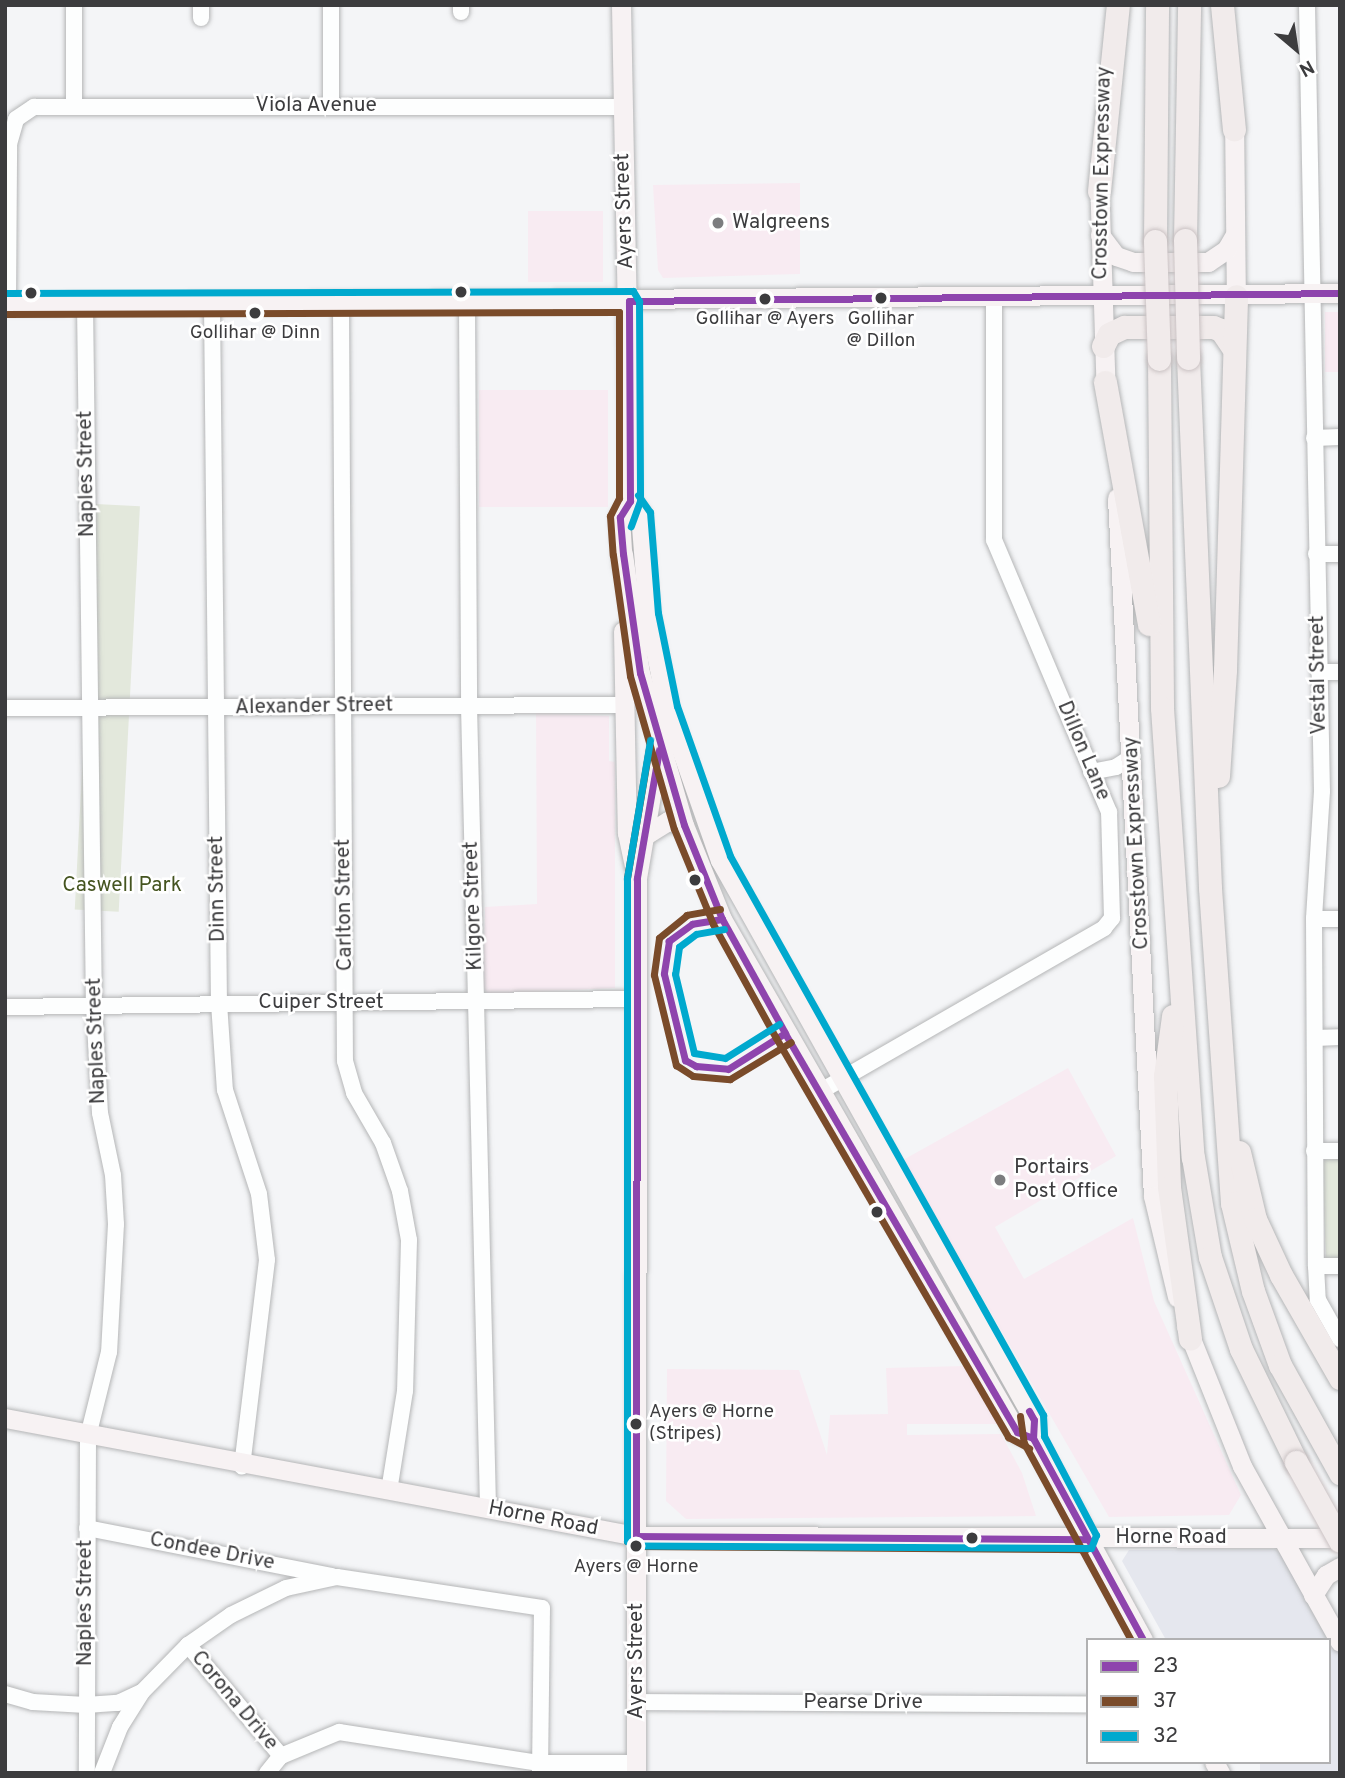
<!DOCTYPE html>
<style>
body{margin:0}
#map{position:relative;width:1345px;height:1778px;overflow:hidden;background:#f4f5f7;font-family:Overpass,sans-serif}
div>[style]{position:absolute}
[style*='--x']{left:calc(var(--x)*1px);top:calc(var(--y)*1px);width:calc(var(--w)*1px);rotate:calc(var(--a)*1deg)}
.commercial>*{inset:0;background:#f8ebf2;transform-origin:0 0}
.built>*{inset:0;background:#e5e7ee}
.green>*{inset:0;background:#e3e8dc;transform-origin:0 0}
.roads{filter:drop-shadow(0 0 2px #b5b6b7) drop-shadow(0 0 2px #b5b6b7)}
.minor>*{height:16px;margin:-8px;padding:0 8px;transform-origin:8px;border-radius:8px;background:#fdfefe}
.major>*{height:19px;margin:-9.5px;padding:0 9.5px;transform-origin:9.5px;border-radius:9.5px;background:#f7f2f3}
.highway>*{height:23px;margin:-11.5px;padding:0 11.5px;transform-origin:11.5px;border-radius:11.5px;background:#f1ebeb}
.bridges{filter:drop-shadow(0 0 2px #c9c1c2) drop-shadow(0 0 2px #c9c1c2)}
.highway-bridge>*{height:23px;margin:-11.5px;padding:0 11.5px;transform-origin:11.5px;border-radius:11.5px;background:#f1ebeb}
.bus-1>*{height:7px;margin:-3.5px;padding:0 3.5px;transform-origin:3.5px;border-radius:3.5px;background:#8e44ad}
.bus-2>*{height:7px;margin:-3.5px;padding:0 3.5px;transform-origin:3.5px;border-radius:3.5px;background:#7a4b2a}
.bus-3>*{height:7px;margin:-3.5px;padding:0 3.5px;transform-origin:3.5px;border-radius:3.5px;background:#00a9ce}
.dots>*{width:19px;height:19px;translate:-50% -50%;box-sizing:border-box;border:4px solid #fff;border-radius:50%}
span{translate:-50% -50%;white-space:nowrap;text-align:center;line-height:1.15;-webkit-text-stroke:5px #fff;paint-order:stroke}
.bus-label{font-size:19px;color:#3c3c3e}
.left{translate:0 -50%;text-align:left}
.street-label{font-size:21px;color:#3c3c3e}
.poi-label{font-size:21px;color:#3c3c3e}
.park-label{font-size:21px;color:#445420}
.frame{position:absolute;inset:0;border:7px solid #3c3c3e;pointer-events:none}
.legend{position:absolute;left:1086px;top:1638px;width:245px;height:126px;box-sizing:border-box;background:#fff;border:2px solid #b1b1b2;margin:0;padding:9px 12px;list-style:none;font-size:21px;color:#3c3c3e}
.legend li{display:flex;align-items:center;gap:14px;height:35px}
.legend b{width:35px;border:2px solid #b1b1b2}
.north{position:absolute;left:1261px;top:14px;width:70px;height:70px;-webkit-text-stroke:5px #fff;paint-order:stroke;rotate:151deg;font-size:19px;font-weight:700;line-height:28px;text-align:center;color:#3c3c3e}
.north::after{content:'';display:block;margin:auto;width:24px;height:32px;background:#3c3c3e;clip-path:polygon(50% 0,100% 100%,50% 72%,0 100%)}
</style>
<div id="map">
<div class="commercial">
<i style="clip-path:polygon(800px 183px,800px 274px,663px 278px,658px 270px,653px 185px)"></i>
<i style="left:528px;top:211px;width:75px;height:71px"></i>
<i style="left:1325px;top:312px;width:15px;height:60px"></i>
<i style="left:479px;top:390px;width:129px;height:117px"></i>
<i style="clip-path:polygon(536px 713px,609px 716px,609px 761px,615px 762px,615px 988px,488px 994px,483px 987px,485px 907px,537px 904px)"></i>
<i style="clip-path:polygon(1068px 1068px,1116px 1156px,995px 1227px,1024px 1279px,1133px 1218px,1154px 1301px,1241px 1495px,1229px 1515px,1109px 1517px,903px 1160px)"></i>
<i style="clip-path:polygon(965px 1366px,1003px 1424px,907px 1424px,907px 1435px,1001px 1434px,1022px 1473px,1036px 1516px,686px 1519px,666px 1501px,667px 1369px,799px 1370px,827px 1455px,830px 1415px,888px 1414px,886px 1368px)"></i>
</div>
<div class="built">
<i style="clip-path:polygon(1275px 1549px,1283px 1555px,1340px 1655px,1340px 1773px,1260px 1773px,1260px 1762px,1329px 1762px,1329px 1640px,1166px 1640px,1122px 1561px,1129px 1550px)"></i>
</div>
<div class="green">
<i style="left:96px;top:504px;width:44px;height:406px;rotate:3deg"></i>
<i style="clip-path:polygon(1340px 1159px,1340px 1259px,1326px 1259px,1322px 1160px)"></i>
</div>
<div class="roads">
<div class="minor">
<i style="--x:74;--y:5;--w:99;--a:90"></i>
<i style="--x:201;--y:5;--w:13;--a:90"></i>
<i style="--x:331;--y:5;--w:101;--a:90"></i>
<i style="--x:461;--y:5;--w:7;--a:90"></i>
<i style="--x:1307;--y:5;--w:786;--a:88.91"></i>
<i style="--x:1322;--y:791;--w:128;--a:93.6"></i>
<i style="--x:1314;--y:919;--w:347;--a:89.7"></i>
<i style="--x:1316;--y:1266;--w:34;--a:87"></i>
<i style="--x:1318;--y:1300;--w:45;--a:60.6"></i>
<i style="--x:467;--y:303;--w:403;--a:89.7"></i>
<i style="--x:469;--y:706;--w:803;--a:88.64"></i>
<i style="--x:8;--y:304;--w:160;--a:-89.6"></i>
<i style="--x:9;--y:144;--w:26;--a:-74"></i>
<i style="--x:16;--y:119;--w:22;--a:-34"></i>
<i style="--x:34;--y:107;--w:586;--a:0"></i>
<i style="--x:85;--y:304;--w:702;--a:89.27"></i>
<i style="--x:94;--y:1006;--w:107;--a:86.8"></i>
<i style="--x:100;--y:1113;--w:63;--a:78.2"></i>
<i style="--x:113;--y:1175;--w:49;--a:86.5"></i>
<i style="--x:116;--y:1224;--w:128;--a:93.1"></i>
<i style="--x:109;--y:1352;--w:87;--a:104"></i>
<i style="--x:88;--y:1436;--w:337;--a:90.2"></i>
<i style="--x:212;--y:304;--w:699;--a:89.43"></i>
<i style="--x:219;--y:1003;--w:87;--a:86.1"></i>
<i style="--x:225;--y:1090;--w:109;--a:71.9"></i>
<i style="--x:259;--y:1194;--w:66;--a:83.1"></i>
<i style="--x:267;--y:1260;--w:208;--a:96.9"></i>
<i style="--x:341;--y:304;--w:757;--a:89.7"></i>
<i style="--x:345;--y:1061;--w:33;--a:74"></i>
<i style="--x:354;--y:1093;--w:58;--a:59.9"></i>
<i style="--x:383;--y:1143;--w:51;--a:70.5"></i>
<i style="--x:400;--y:1191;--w:50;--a:79.6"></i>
<i style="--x:409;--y:1240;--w:151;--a:91.5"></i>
<i style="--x:405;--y:1391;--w:101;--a:99.1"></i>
<i style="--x:1314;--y:438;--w:26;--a:-2"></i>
<i style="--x:1316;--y:554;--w:24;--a:0"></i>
<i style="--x:1319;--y:672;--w:21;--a:0"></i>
<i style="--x:5;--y:708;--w:619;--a:-0.28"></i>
<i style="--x:1091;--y:772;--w:25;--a:-11"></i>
<i style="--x:1116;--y:767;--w:20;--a:-33"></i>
<i style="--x:1314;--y:919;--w:26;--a:0"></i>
<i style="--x:5;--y:1007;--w:631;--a:-0.73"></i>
<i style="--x:1315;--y:1038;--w:25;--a:-2"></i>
<i style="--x:821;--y:1091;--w:327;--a:-29.9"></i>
<i style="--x:1104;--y:928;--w:13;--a:-51"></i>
<i style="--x:1112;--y:918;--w:106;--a:-91.6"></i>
<i style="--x:1109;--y:812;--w:295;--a:-112.9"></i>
<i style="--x:994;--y:540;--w:242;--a:-90"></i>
<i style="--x:1314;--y:1151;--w:26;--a:0"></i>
<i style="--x:1316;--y:1266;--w:24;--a:0"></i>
<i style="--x:87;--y:1528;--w:250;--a:11.1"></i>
<i style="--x:188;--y:1645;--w:145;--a:50"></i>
<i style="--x:5;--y:1694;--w:29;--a:16"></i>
<i style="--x:33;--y:1702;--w:53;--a:3.2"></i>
<i style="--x:86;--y:1705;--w:32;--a:-4"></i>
<i style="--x:118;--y:1703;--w:26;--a:-25"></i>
<i style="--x:638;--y:1702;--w:450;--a:0.3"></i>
<i style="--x:102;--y:1773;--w:49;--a:-68.6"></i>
<i style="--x:120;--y:1727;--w:41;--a:-57.8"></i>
<i style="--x:142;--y:1692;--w:66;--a:-45.6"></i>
<i style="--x:188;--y:1645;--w:52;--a:-34.9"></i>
<i style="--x:231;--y:1615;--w:61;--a:-26.1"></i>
<i style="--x:286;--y:1588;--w:52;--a:-12.2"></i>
<i style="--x:337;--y:1577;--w:207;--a:8.6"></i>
<i style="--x:542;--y:1608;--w:165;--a:90.7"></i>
<i style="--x:267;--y:1773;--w:22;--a:-51"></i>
<i style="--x:281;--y:1756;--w:63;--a:-22.5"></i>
<i style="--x:339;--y:1732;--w:203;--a:8.8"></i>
<i style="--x:540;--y:1763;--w:96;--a:0"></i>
</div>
<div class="major">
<i style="--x:621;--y:5;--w:467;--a:88.9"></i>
<i style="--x:630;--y:472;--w:29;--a:90"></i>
<i style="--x:630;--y:501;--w:19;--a:122"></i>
<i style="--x:620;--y:517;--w:49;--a:86.5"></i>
<i style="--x:1234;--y:115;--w:181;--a:89.4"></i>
<i style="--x:1099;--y:177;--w:218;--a:88.2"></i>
<i style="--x:1100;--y:235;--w:26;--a:53"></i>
<i style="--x:1116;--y:256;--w:18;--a:19"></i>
<i style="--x:1133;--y:262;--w:75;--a:0"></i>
<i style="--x:1208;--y:262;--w:22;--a:-34"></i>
<i style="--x:1226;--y:250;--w:16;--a:-60"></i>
<i style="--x:5;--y:304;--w:1335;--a:-0.47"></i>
<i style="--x:1117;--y:498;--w:699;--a:87.05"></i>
<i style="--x:1153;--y:1196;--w:104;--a:76.6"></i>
<i style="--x:630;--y:501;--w:16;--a:52"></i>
<i style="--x:640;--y:514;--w:100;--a:85.4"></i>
<i style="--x:648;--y:614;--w:97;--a:78.7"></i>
<i style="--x:667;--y:709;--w:160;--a:70.7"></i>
<i style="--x:720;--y:860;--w:642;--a:60.72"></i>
<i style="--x:1034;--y:1420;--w:18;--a:93"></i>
<i style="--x:1033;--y:1438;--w:230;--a:61.4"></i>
<i style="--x:623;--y:554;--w:120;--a:81.9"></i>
<i style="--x:640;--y:673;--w:158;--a:73.9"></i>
<i style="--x:684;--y:825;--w:101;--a:68"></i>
<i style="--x:722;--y:919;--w:592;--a:60.1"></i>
<i style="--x:1017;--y:1432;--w:17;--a:21"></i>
<i style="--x:623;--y:631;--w:202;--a:88.9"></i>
<i style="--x:627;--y:833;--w:34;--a:78"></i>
<i style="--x:644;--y:836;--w:28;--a:-32"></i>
<i style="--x:668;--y:821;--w:16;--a:14"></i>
<i style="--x:1186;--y:1326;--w:151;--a:68.2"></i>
<i style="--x:1242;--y:1466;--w:201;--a:60.9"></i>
<i style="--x:5;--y:1418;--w:642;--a:10.59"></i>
<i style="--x:636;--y:1536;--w:704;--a:0.16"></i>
<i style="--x:1313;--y:1595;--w:24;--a:-57"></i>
<i style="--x:1326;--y:1575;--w:16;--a:-30"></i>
<i style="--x:1214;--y:1762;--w:13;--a:61"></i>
<i style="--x:636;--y:1773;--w:895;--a:-89.94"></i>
<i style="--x:637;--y:878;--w:138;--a:-80.4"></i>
</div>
<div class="highway">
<i style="--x:1222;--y:5;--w:125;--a:84.5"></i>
<i style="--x:1099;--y:191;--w:187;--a:-84.2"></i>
<i style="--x:1185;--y:240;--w:235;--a:-89"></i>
<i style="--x:1155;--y:241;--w:236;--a:-89.5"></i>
<i style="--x:1103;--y:346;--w:13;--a:-63"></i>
<i style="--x:1109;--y:334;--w:17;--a:-25"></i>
<i style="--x:1124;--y:327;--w:89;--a:0"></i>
<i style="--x:1213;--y:327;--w:9;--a:21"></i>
<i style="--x:1221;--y:330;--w:23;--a:56"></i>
<i style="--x:1188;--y:358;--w:530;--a:87.62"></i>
<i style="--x:1210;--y:888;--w:316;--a:86"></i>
<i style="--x:1232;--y:1203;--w:90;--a:76.6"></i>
<i style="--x:1253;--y:1291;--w:79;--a:70"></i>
<i style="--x:1280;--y:1365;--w:124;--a:60.9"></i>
<i style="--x:1159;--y:359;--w:349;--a:89.5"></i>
<i style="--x:1162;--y:708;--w:450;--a:86.1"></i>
<i style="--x:1193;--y:1157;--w:101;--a:80.4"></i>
<i style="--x:1210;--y:1257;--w:97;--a:71.4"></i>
<i style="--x:1241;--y:1349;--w:126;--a:64"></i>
<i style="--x:1105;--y:382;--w:246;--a:79.7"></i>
<i style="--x:1218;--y:776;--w:106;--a:-86.2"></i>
<i style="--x:1225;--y:670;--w:374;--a:-88.3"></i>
<i style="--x:1173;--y:1016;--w:61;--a:97.6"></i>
<i style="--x:1165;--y:1076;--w:111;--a:87.9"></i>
<i style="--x:1169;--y:1187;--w:153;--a:82.1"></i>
<i style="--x:1239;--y:1152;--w:69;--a:76.6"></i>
<i style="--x:1255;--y:1219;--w:62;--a:65.1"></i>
<i style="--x:1281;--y:1275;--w:119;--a:60.2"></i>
</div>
</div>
<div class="bridges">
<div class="highway-bridge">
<i style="--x:1185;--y:240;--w:118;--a:88.5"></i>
<i style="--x:1155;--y:241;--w:118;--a:88.1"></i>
<i style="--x:1296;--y:1462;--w:90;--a:60.9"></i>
</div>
</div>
<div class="bus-1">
<i style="--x:659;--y:750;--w:130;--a:99.8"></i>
<i style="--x:637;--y:878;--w:658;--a:90.09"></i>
<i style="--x:636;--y:1536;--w:450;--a:0.4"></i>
<i style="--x:722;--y:919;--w:30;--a:171"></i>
<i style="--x:692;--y:924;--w:29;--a:144"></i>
<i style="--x:669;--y:941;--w:33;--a:99"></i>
<i style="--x:664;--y:974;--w:89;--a:76.3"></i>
<i style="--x:685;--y:1060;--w:13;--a:29"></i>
<i style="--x:696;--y:1066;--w:32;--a:5"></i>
<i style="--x:728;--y:1069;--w:67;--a:-32.3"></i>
<i style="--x:1029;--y:1411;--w:10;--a:61"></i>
<i style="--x:1034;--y:1420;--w:18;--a:93"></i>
<i style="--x:1033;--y:1438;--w:230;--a:61.4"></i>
<i style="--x:1033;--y:1438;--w:17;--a:-159"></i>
<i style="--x:1017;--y:1432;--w:462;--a:-120.2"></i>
<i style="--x:785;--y:1033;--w:130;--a:-118.9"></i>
<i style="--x:722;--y:919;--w:101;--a:-112"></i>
<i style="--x:684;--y:825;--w:158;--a:-106.1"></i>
<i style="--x:640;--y:673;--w:120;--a:-98.1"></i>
<i style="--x:623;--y:554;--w:37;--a:-95"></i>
<i style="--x:620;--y:517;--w:19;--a:-58"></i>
<i style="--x:630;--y:501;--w:200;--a:-90.3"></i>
<i style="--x:629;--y:301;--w:711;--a:-0.64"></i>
</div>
<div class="bus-2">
<i style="--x:5;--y:314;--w:614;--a:-0.19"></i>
<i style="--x:619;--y:312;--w:186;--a:90"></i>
<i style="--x:619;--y:498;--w:20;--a:117"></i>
<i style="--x:610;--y:516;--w:39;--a:86"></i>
<i style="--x:613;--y:555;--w:122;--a:82"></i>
<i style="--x:630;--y:676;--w:159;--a:74"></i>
<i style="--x:674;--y:829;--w:103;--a:67.7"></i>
<i style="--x:713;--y:924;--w:130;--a:61.1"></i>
<i style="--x:776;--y:1038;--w:462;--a:59.8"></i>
<i style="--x:1008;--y:1437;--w:24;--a:28"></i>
<i style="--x:649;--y:748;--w:132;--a:99.6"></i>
<i style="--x:627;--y:878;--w:663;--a:90"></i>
<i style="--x:627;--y:1541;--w:10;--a:29"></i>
<i style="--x:636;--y:1546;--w:450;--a:0.4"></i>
<i style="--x:720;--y:909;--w:34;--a:170"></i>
<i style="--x:687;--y:915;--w:36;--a:141"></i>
<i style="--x:659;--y:938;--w:37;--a:98"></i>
<i style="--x:654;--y:975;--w:93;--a:76.3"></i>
<i style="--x:676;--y:1065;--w:20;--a:33"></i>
<i style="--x:693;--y:1076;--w:37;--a:5"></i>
<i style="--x:730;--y:1079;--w:71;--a:-31.2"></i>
<i style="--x:1020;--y:1416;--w:27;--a:82"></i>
<i style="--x:1024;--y:1443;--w:224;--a:61.5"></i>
</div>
<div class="bus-3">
<i style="--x:5;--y:293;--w:628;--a:-0.18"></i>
<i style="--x:633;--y:291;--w:12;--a:59"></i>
<i style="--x:639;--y:301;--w:200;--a:89.7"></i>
<i style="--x:640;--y:501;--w:27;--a:110"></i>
<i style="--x:638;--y:495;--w:21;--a:55"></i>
<i style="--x:650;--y:512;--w:101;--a:85.5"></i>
<i style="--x:658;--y:613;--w:95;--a:78.5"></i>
<i style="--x:677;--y:706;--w:159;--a:70.5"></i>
<i style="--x:730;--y:856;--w:641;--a:60.75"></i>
<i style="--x:1043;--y:1415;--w:21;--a:87"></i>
<i style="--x:1044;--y:1436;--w:112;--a:62.3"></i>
<i style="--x:1096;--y:1535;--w:14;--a:111"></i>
<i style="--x:1091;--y:1548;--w:455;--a:-179.7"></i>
<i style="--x:636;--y:1546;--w:10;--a:-151"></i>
<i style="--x:627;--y:1541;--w:663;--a:-90"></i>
<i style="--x:627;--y:878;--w:140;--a:-80.5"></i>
<i style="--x:724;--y:929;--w:28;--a:170"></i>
<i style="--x:696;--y:934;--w:21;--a:143"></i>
<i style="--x:679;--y:947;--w:27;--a:98"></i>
<i style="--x:675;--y:974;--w:81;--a:76.5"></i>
<i style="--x:694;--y:1053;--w:31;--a:9"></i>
<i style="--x:725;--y:1058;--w:64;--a:-32.2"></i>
</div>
<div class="dots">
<i style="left:718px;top:223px;background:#7c7d7f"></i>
<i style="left:461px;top:292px;background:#3c3c3e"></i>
<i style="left:31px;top:293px;background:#3c3c3e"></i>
<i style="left:881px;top:298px;background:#3c3c3e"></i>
<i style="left:765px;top:299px;background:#3c3c3e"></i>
<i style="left:255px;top:313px;background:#3c3c3e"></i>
<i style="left:695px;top:880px;background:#3c3c3e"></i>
<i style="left:1000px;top:1180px;background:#7c7d7f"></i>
<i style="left:877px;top:1212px;background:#3c3c3e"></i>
<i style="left:636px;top:1424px;background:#3c3c3e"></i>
<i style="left:972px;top:1538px;background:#3c3c3e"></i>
<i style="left:636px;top:1546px;background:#3c3c3e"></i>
</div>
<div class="bus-label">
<span style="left:765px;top:320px">Gollihar @ Ayers</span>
<span style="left:881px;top:331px">Gollihar<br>@ Dillon</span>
<span style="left:255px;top:334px">Gollihar @ Dinn</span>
<span class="left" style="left:649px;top:1424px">Ayers @ Horne<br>(Stripes)</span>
<span style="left:636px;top:1568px">Ayers @ Horne</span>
</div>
<div class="street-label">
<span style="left:316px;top:106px">Viola Avenue</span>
<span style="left:1103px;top:173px;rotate:-89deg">Crosstown Expressway</span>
<span style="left:625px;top:211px;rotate:-92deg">Ayers Street</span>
<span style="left:87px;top:474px;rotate:-91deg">Naples Street</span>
<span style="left:1319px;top:675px;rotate:-91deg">Vestal Street</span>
<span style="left:314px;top:707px;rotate:-1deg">Alexander Street</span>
<span style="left:1083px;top:751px;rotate:67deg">Dillon Lane</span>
<span style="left:1137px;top:843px;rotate:-93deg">Crosstown Expressway</span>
<span style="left:218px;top:889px;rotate:-91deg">Dinn Street</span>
<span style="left:345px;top:905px;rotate:-91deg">Carlton Street</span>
<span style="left:474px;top:906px;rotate:-92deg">Kilgore Street</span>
<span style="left:321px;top:1003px">Cuiper Street</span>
<span style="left:97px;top:1041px;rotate:-92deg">Naples Street</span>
<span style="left:543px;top:1519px;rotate:11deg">Horne Road</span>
<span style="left:1171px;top:1538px">Horne Road</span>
<span style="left:212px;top:1552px;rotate:11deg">Condee Drive</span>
<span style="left:86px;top:1603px;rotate:-90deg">Naples Street</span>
<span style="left:637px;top:1661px;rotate:-90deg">Ayers Street</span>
<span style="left:234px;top:1701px;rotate:50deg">Corona Drive</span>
<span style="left:863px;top:1703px">Pearse Drive</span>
</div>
<div class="poi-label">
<span class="left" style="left:732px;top:223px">Walgreens</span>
<span class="left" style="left:1014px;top:1180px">Portairs<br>Post Office</span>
</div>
<div class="park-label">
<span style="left:122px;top:886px">Caswell Park</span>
</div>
<div class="frame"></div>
<ul class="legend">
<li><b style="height:9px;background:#8e44ad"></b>23</li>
<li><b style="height:9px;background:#7a4b2a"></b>37</li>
<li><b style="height:9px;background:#00a9ce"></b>32</li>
</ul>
<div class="north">N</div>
</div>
